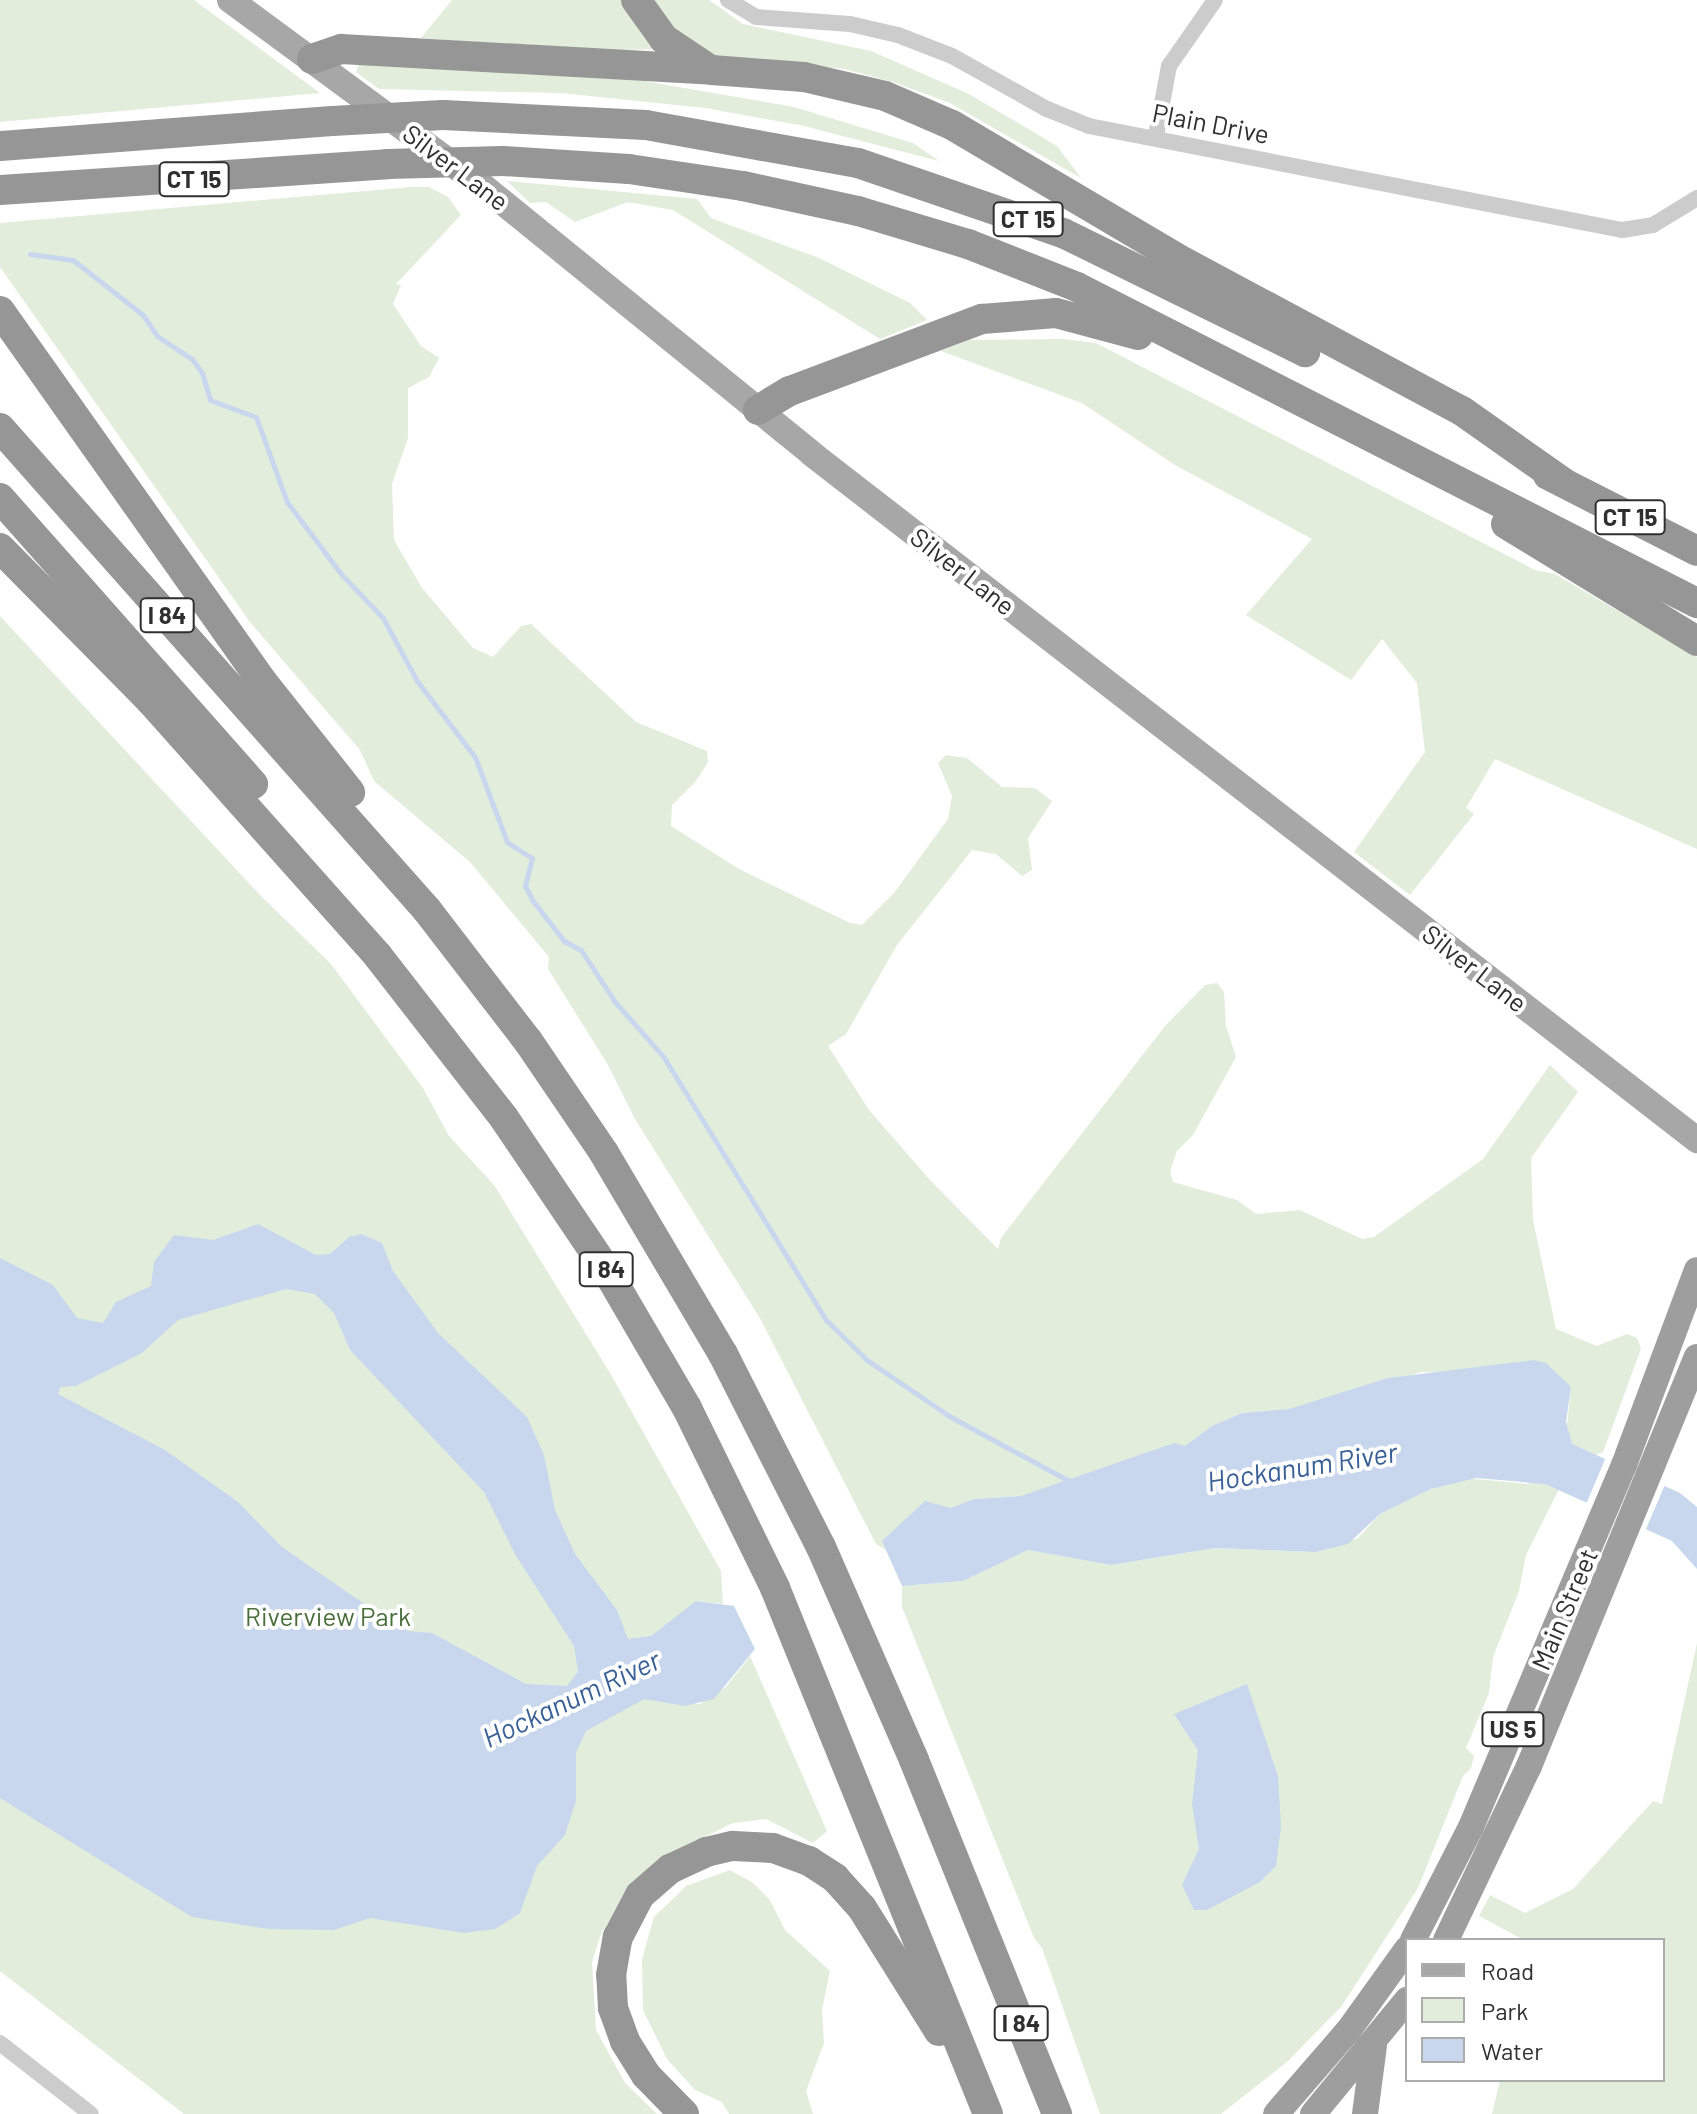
<!DOCTYPE html>
<style>
body{margin:0}
#map{position:relative;width:1697px;height:2114px;overflow:hidden;background:#fff;font-family:Barlow,sans-serif}
div>[style]{position:absolute}
[style*='--x']{left:calc(var(--x)*1px);top:calc(var(--y)*1px);width:calc(var(--w)*1px);rotate:calc(var(--a)*1deg)}
.green>*{inset:0;background:#e2eddc}
.water>*{inset:0;background:#c8d7ee}
.pier>*{inset:0;background:#fff;transform-origin:0 0}
.stream>*{height:5px;margin:-2.5px;padding:0 2.5px;transform-origin:2.5px;border-radius:2.5px;background:#c8d7ee}
.minor>*{height:16px;margin:-8px;padding:0 8px;transform-origin:8px;border-radius:8px;background:#ccc}
.primary>*{height:26px;margin:-13px;padding:0 13px;transform-origin:13px;border-radius:13px;background:#a7a7a7}
.trunk>*{height:26px;margin:-13px;padding:0 13px;transform-origin:13px;border-radius:13px;background:#9e9e9e}
.motorway>*{height:30px;margin:-15px;padding:0 15px;transform-origin:15px;border-radius:15px;background:#969696}
.motorway-bridge>*{height:30px;margin:-15px;padding:0 15px;transform-origin:15px;border-radius:15px;background:#969696}
span{translate:-50% -50%;white-space:nowrap;text-align:center;line-height:1.15;-webkit-text-stroke:8px #fff;paint-order:stroke}
.shield-label span{padding:2px 6px;background:#fff;border:2px solid;border-radius:6px;-webkit-text-stroke-width:0}
.shield-label{font-size:24px;color:#2f2f2f;font-weight:700}
.street-label{font-size:26px;color:#2f2f2f}
.park-label{font-size:26px;color:#486e3a}
.water-label{font-size:28px;color:#385f96;font-style:italic}
.legend{position:absolute;left:1405px;top:1938px;width:260px;height:144px;box-sizing:border-box;background:#fff;border:2px solid #acacac;margin:0;padding:10px 14px;list-style:none;font-size:24px;color:#2f2f2f}
.legend li{display:flex;align-items:center;gap:16px;height:40px}
.legend b{width:40px;border:2px solid #acacac}
</style>
<div id="map">
<div class="green">
<i style="clip-path:polygon(0 0,194px 0,320px 93px,0 122px)"></i>
<i style="clip-path:polygon(452px 0,625px 0,659px 49px,580px 51px,421px 38px)"></i>
<i style="clip-path:polygon(646px 0,709px 0,743px 24px,871px 51px,969px 94px,1057px 146px,1081px 178px,950px 103px,893px 82px,844px 69px,704px 54px,681px 39px)"></i>
<i style="clip-path:polygon(362px 56px,580px 70px,794px 107px,913px 143px,939px 161px,804px 126px,705px 108px,561px 93px,379px 89px,356px 72px)"></i>
<i style="clip-path:polygon(507px 181px,697px 199px,711px 218px,819px 258px,910px 303px,927px 320px,880px 339px,673px 210px,628px 202px,575px 222px,546px 202px,530px 203px)"></i>
<i style="clip-path:polygon(411px 187px,429px 187px,448px 197px,461px 215px,396px 284px,401px 285px,393px 304px,421px 346px,439px 358px,429px 377px,408px 388px,408px 438px,392px 484px,394px 540px,422px 588px,473px 648px,493px 657px,521px 626px,531px 624px,636px 722px,707px 751px,708px 762px,696px 781px,672px 805px,671px 826px,739px 869px,850px 923px,862px 925px,894px 893px,948px 819px,952px 796px,938px 763px,946px 755px,967px 758px,1002px 787px,1035px 788px,1052px 801px,1028px 838px,1032px 870px,1022px 876px,996px 854px,972px 850px,897px 945px,846px 1034px,828px 1046px,869px 1110px,930px 1180px,998px 1249px,1001px 1238px,1165px 1026px,1205px 985px,1217px 983px,1224px 992px,1226px 1026px,1236px 1057px,1193px 1135px,1177px 1151px,1170px 1171px,1173px 1182px,1237px 1200px,1256px 1214px,1300px 1210px,1362px 1239px,1374px 1237px,1483px 1159px,1550px 1065px,1578px 1092px,1531px 1158px,1533px 1220px,1556px 1329px,1597px 1346px,1627px 1334px,1637px 1338px,1641px 1349px,1603px 1452px,1592px 1456px,1572px 1444px,1566px 1434px,1571px 1387px,1523px 1362px,1453px 1373px,1422px 1372px,1289px 1409px,1242px 1413px,1212px 1426px,1185px 1447px,1021px 1496px,974px 1499px,882px 1541px,886px 1550px,876px 1544px,761px 1320px,635px 1119px,608px 1065px,548px 969px,549px 957px,470px 862px,374px 781px,360px 750px,250px 622px,0 267px,0 223px)"></i>
<i style="clip-path:polygon(1064px 339px,1096px 343px,1535px 570px,1555px 574px,1697px 657px,1697px 849px,1495px 759px,1466px 808px,1474px 814px,1410px 895px,1354px 852px,1425px 752px,1417px 683px,1382px 639px,1351px 680px,1246px 615px,1312px 539px,1175px 465px,1082px 403px,941px 351px,969px 340px)"></i>
<i style="clip-path:polygon(0 616px,260px 895px,331px 964px,423px 1088px,449px 1136px,494px 1185px,610px 1373px,721px 1571px,723px 1604px,696px 1601px,677px 1703px,700px 1704px,726px 1687px,750px 1656px,827px 1831px,813px 1843px,766px 1819px,733px 1823px,690px 1844px,602px 1931px,592px 1962px,596px 2030px,625px 2083px,657px 2114px,184px 2114px,0 1971px)"></i>
<i style="clip-path:polygon(1548px 1463px,1569px 1469px,1526px 1555px,1519px 1591px,1493px 1657px,1489px 1693px,1466px 1748px,1474px 1756px,1471px 1768px,1463px 1776px,1418px 1888px,1341px 2007px,1288px 2061px,1221px 2114px,1100px 2114px,1042px 1948px,1034px 1938px,902px 1607px,902px 1586px,963px 1581px,1028px 1550px,1111px 1565px,1215px 1548px,1315px 1552px,1358px 1538px,1380px 1514px,1431px 1489px,1465px 1478px,1528px 1484px)"></i>
<i style="clip-path:polygon(1697px 1643px,1697px 2114px,1492px 2114px,1500px 2080px,1663px 2080px,1663px 1940px,1524px 1940px,1479px 1916px,1490px 1895px,1525px 1913px,1573px 1889px,1653px 1801px,1662px 1804px)"></i>
<i style="clip-path:polygon(730px 1870px,753px 1883px,770px 1900px,785px 1930px,830px 1971px,822px 2010px,824px 2043px,806px 2091px,813px 2114px,729px 2114px,722px 2102px,695px 2090px,667px 2059px,643px 2010px,642px 1959px,654px 1917px,686px 1886px)"></i>
</div>
<div class="water">
<i style="clip-path:polygon(evenodd,258px 1224px,316px 1255px,330px 1254px,349px 1237px,361px 1234px,382px 1243px,393px 1271px,438px 1333px,527px 1417px,544px 1455px,555px 1510px,575px 1554px,617px 1610px,628px 1639px,651px 1636px,696px 1601px,734px 1606px,755px 1649px,714px 1699px,685px 1706px,644px 1699px,586px 1731px,576px 1752px,576px 1801px,565px 1835px,537px 1866px,520px 1913px,495px 1929px,464px 1933px,370px 1918px,334px 1930px,269px 1929px,192px 1917px,0 1798px,0 1258px,53px 1285px,77px 1318px,103px 1323px,116px 1302px,151px 1286px,154px 1262px,174px 1235px,213px 1240px,258px 1224px,286px 1289px,315px 1294px,334px 1313px,350px 1350px,484px 1492px,516px 1556px,574px 1646px,578px 1672px,567px 1686px,526px 1684px,432px 1633px,408px 1631px,389px 1621px,282px 1547px,238px 1502px,165px 1450px,58px 1394px,60px 1387px,76px 1386px,142px 1353px,178px 1320px,286px 1289px)"></i>
<i style="clip-path:polygon(1534px 1360px,1546px 1363px,1571px 1387px,1566px 1422px,1572px 1444px,1680px 1493px,1697px 1507px,1697px 1569px,1672px 1541px,1545px 1484px,1476px 1478px,1431px 1489px,1380px 1514px,1348px 1544px,1315px 1552px,1215px 1548px,1111px 1565px,1028px 1550px,963px 1581px,902px 1586px,882px 1541px,925px 1501px,951px 1508px,974px 1499px,1021px 1496px,1174px 1443px,1185px 1446px,1212px 1426px,1242px 1413px,1289px 1409px,1388px 1378px)"></i>
<i style="clip-path:polygon(1247px 1684px,1278px 1776px,1281px 1826px,1276px 1866px,1260px 1882px,1207px 1910px,1194px 1910px,1182px 1885px,1199px 1849px,1192px 1804px,1198px 1750px,1174px 1714px)"></i>
</div>
<div class="pier">
<i style="left:1606px;top:1457px;width:65px;height:55px;rotate:23deg"></i>
</div>
<div class="stream">
<i style="--x:30;--y:254;--w:43;--a:7.9"></i>
<i style="--x:73;--y:260;--w:89;--a:38.2"></i>
<i style="--x:143;--y:315;--w:25;--a:56"></i>
<i style="--x:157;--y:336;--w:42;--a:33.3"></i>
<i style="--x:192;--y:359;--w:17;--a:54"></i>
<i style="--x:202;--y:373;--w:28;--a:73"></i>
<i style="--x:210;--y:400;--w:49;--a:20.3"></i>
<i style="--x:256;--y:417;--w:90;--a:70"></i>
<i style="--x:287;--y:502;--w:90;--a:53.1"></i>
<i style="--x:341;--y:574;--w:61;--a:46.3"></i>
<i style="--x:383;--y:618;--w:72;--a:61.6"></i>
<i style="--x:417;--y:681;--w:96;--a:52.7"></i>
<i style="--x:475;--y:757;--w:91;--a:69.4"></i>
<i style="--x:507;--y:842;--w:30;--a:33"></i>
<i style="--x:532;--y:858;--w:29;--a:104"></i>
<i style="--x:525;--y:886;--w:17;--a:62"></i>
<i style="--x:533;--y:901;--w:51;--a:52.2"></i>
<i style="--x:564;--y:941;--w:19;--a:28"></i>
<i style="--x:581;--y:950;--w:62;--a:56.8"></i>
<i style="--x:615;--y:1002;--w:72;--a:48.4"></i>
<i style="--x:663;--y:1056;--w:310;--a:58.3"></i>
<i style="--x:826;--y:1320;--w:57;--a:44.3"></i>
<i style="--x:867;--y:1360;--w:99;--a:34.3"></i>
<i style="--x:949;--y:1416;--w:143;--a:28.4"></i>
</div>
<div class="minor">
<i style="--x:728;--y:0;--w:33;--a:31"></i>
<i style="--x:756;--y:17;--w:94;--a:4.3"></i>
<i style="--x:850;--y:24;--w:49;--a:12.9"></i>
<i style="--x:898;--y:35;--w:58;--a:21.3"></i>
<i style="--x:952;--y:56;--w:109;--a:29.2"></i>
<i style="--x:1047;--y:109;--w:45;--a:22"></i>
<i style="--x:1089;--y:126;--w:543;--a:11.04"></i>
<i style="--x:1622;--y:230;--w:31;--a:-9"></i>
<i style="--x:1653;--y:225;--w:52;--a:-31.5"></i>
<i style="--x:1156;--y:136;--w:71;--a:-79.5"></i>
<i style="--x:1169;--y:66;--w:80;--a:-55.1"></i>
<i style="--x:0;--y:2043;--w:115;--a:38"></i>
</div>
<div class="primary">
<i style="--x:230;--y:0;--w:315;--a:36.4"></i>
<i style="--x:484;--y:187;--w:423;--a:39.1"></i>
<i style="--x:812;--y:454;--w:1120;--a:37.78"></i>
</div>
<div class="trunk">
<i style="--x:1413;--y:1940;--w:127;--a:-62.8"></i>
<i style="--x:1471;--y:1827;--w:393;--a:-67.1"></i>
<i style="--x:1624;--y:1465;--w:208;--a:-69.5"></i>
<i style="--x:1446;--y:1940;--w:193;--a:-64.5"></i>
<i style="--x:1529;--y:1766;--w:442;--a:-67.7"></i>
<i style="--x:1276;--y:2114;--w:110;--a:-49.1"></i>
<i style="--x:1348;--y:2031;--w:101;--a:-54.3"></i>
<i style="--x:1313;--y:2114;--w:148;--a:-50.5"></i>
<i style="--x:1365;--y:2114;--w:69;--a:-82.5"></i>
</div>
<div class="motorway">
<i style="--x:636;--y:0;--w:48;--a:54.3"></i>
<i style="--x:664;--y:39;--w:50;--a:33.7"></i>
<i style="--x:312;--y:59;--w:31;--a:-19"></i>
<i style="--x:341;--y:49;--w:372;--a:3.2"></i>
<i style="--x:712;--y:70;--w:92;--a:4.4"></i>
<i style="--x:804;--y:77;--w:83;--a:13.2"></i>
<i style="--x:885;--y:96;--w:73;--a:23.4"></i>
<i style="--x:952;--y:125;--w:269;--a:30.6"></i>
<i style="--x:1184;--y:262;--w:315;--a:28.2"></i>
<i style="--x:1462;--y:411;--w:125;--a:35.2"></i>
<i style="--x:443;--y:115;--w:203;--a:2.8"></i>
<i style="--x:646;--y:125;--w:215;--a:10.2"></i>
<i style="--x:858;--y:163;--w:217;--a:18.9"></i>
<i style="--x:1063;--y:233;--w:270;--a:26.2"></i>
<i style="--x:0;--y:146;--w:333;--a:-4.3"></i>
<i style="--x:503;--y:161;--w:126;--a:3.6"></i>
<i style="--x:629;--y:169;--w:115;--a:8.5"></i>
<i style="--x:743;--y:186;--w:118;--a:12.3"></i>
<i style="--x:858;--y:211;--w:115;--a:16.7"></i>
<i style="--x:968;--y:244;--w:117;--a:21.5"></i>
<i style="--x:1077;--y:287;--w:696;--a:27.01"></i>
<i style="--x:0;--y:190;--w:388;--a:-3.8"></i>
<i style="--x:0;--y:311;--w:453;--a:54.7"></i>
<i style="--x:262;--y:681;--w:142;--a:51.6"></i>
<i style="--x:758;--y:410;--w:37;--a:-31"></i>
<i style="--x:790;--y:391;--w:205;--a:-20.6"></i>
<i style="--x:982;--y:319;--w:74;--a:-4.6"></i>
<i style="--x:1056;--y:313;--w:85;--a:15"></i>
<i style="--x:0;--y:428;--w:644;--a:48.46"></i>
<i style="--x:427;--y:910;--w:165;--a:52.4"></i>
<i style="--x:528;--y:1041;--w:135;--a:55.8"></i>
<i style="--x:604;--y:1153;--w:234;--a:59.4"></i>
<i style="--x:723;--y:1354;--w:216;--a:63.1"></i>
<i style="--x:821;--y:1547;--w:232;--a:66.4"></i>
<i style="--x:914;--y:1760;--w:382;--a:68"></i>
<i style="--x:1548;--y:475;--w:167;--a:27"></i>
<i style="--x:0;--y:498;--w:382;--a:48.5"></i>
<i style="--x:1506;--y:524;--w:224;--a:31.5"></i>
<i style="--x:0;--y:548;--w:215;--a:45.4"></i>
<i style="--x:151;--y:701;--w:341;--a:48.3"></i>
<i style="--x:378;--y:956;--w:205;--a:52.1"></i>
<i style="--x:504;--y:1118;--w:179;--a:56"></i>
<i style="--x:604;--y:1266;--w:164;--a:59.7"></i>
<i style="--x:687;--y:1408;--w:200;--a:63.9"></i>
<i style="--x:775;--y:1588;--w:567;--a:67.95"></i>
<i style="--x:684;--y:2114;--w:54;--a:-134.3"></i>
<i style="--x:646;--y:2075;--w:40;--a:-122"></i>
<i style="--x:625;--y:2041;--w:35;--a:-110"></i>
<i style="--x:613;--y:2008;--w:33;--a:-93"></i>
<i style="--x:611;--y:1975;--w:39;--a:-80"></i>
<i style="--x:618;--y:1937;--w:47;--a:-62.4"></i>
<i style="--x:640;--y:1895;--w:40;--a:-41"></i>
<i style="--x:670;--y:1869;--w:40;--a:-25"></i>
<i style="--x:706;--y:1852;--w:28;--a:-13"></i>
<i style="--x:733;--y:1846;--w:40;--a:2.9"></i>
<i style="--x:773;--y:1848;--w:38;--a:20"></i>
<i style="--x:809;--y:1861;--w:31;--a:33"></i>
<i style="--x:835;--y:1878;--w:40;--a:48"></i>
<i style="--x:862;--y:1908;--w:145;--a:58"></i>
</div>
<div class="motorway-bridge">
<i style="--x:332;--y:121;--w:111;--a:-3.1"></i>
<i style="--x:387;--y:164;--w:116;--a:-1.5"></i>
</div>
<div class="shield-label">
<span style="left:194px;top:179px">CT 15</span>
<span style="left:1028px;top:219px">CT 15</span>
<span style="left:1630px;top:517px">CT 15</span>
<span style="left:167px;top:615px">I 84</span>
<span style="left:606px;top:1269px">I 84</span>
<span style="left:1513px;top:1729px">US 5</span>
<span style="left:1021px;top:2023px">I 84</span>
</div>
<div class="street-label">
<span style="left:1211px;top:123px;rotate:11deg">Plain Drive</span>
<span style="left:456px;top:167px;rotate:37deg">Silver Lane</span>
<span style="left:963px;top:571px;rotate:38deg">Silver Lane</span>
<span style="left:1475px;top:968px;rotate:38deg">Silver Lane</span>
<span style="left:1564px;top:1609px;rotate:-67deg">Main Street</span>
</div>
<div class="park-label">
<span style="left:328px;top:1616px">Riverview Park</span>
</div>
<div class="water-label">
<span style="left:1302px;top:1466px;rotate:-9deg">Hockanum River</span>
<span style="left:571px;top:1698px;rotate:-25deg">Hockanum River</span>
</div>
<ul class="legend">
<li><b style="height:10px;background:#a7a7a7"></b>Road</li>
<li><b style="height:22px;background:#e2eddc"></b>Park</li>
<li><b style="height:22px;background:#c8d7ee"></b>Water</li>
</ul>
</div>
